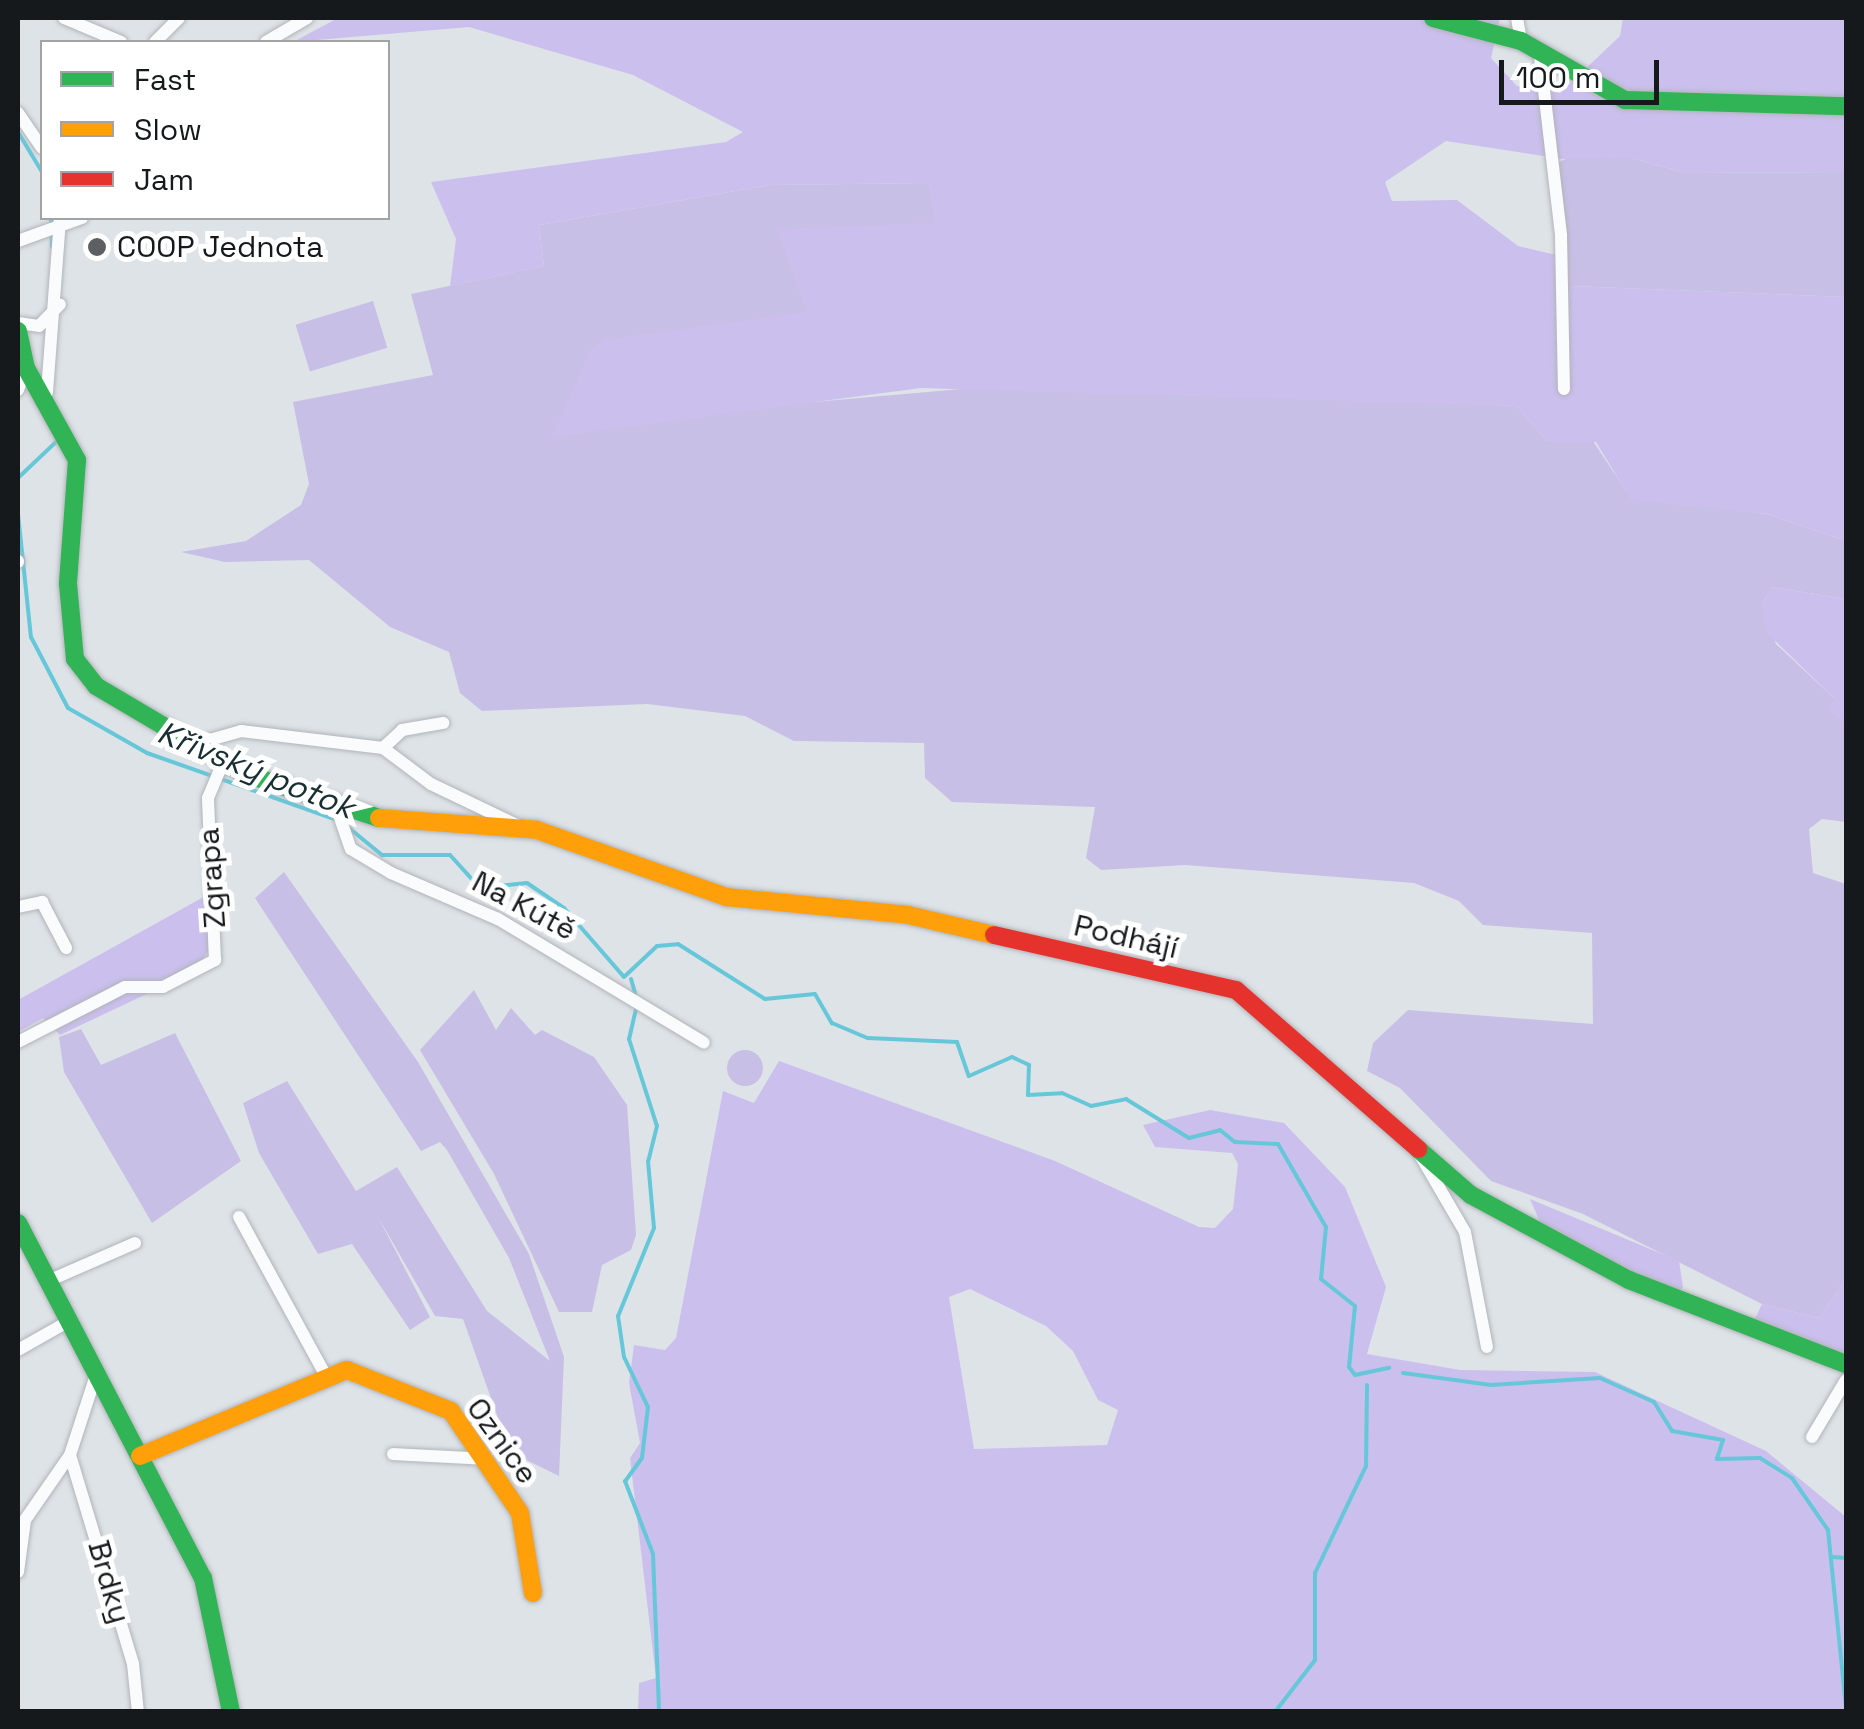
<!DOCTYPE html>
<meta charset="utf-8">
<style>
body{margin:0}
#map{position:relative;width:1864px;height:1729px;overflow:hidden;background:#dee3e8;font-family:"Space Grotesk",sans-serif}
div>[style]{position:absolute}
[style*='--x']{left:calc(var(--x)*1px);top:calc(var(--y)*1px);width:calc(var(--w)*1px);rotate:calc(var(--a)*1deg)}
.green>*{inset:0;background:#c8bfe6;transform-origin:0 0}
.round{border-radius:50%}
.forest>*{inset:0;background:#cbbfee}
.stream>*{height:4px;margin:-2px;padding:0 2px;transform-origin:2px;border-radius:2px;background:#66c7d8}
.roads{filter:drop-shadow(0 0 2px #b1b4b8) drop-shadow(0 0 2px #b1b4b8)}
.street>*{height:12px;margin:-6px;padding:0 6px;transform-origin:6px;border-radius:6px;background:#fafbfc}
.fast>*{height:18px;margin:-9px;padding:0 9px;transform-origin:9px;border-radius:9px;background:#30b455}
.slow>*{height:18px;margin:-9px;padding:0 9px;transform-origin:9px;border-radius:9px;background:#ff9f0a}
.jam>*{height:18px;margin:-9px;padding:0 9px;transform-origin:9px;border-radius:9px;background:#e5322d}
.dots>*{width:28px;height:28px;translate:-50% -50%;box-sizing:border-box;border:5px solid #fff;border-radius:50%}
span{translate:-50% -50%;white-space:nowrap;text-align:center;line-height:1.15;-webkit-text-stroke:10px #fff;paint-order:stroke}
.poi-label{font-size:30px;color:#16191c}
.left{translate:0 -50%;text-align:left}
.street-label{font-size:30px;color:#16191c}
.water-label{font-size:32px;color:#182e32;font-style:italic}
.frame{position:absolute;inset:0;border:20px solid #16191c;pointer-events:none}
.legend{position:absolute;left:40px;top:40px;width:350px;height:180px;box-sizing:border-box;background:#fff;border:2px solid #a2a3a4;margin:0;padding:12px 18px;list-style:none;font-size:30px;color:#16191c}
.legend li{display:flex;align-items:center;gap:20px;height:50px}
.legend b{width:50px;border:2px solid #a2a3a4}
.scale{position:absolute;left:1499px;top:60px;width:160px;height:45px;box-sizing:border-box;border:5px solid #16191c;border-top:0;padding-left:12px;font-size:30px;line-height:35px;white-space:nowrap;color:#16191c;-webkit-text-stroke:8px #fff;paint-order:stroke}
</style>
<div id="map">
<div class="green">
<i style="clip-path:polygon(1570px 157px,1632px 158px,1684px 173px,1846px 172px,1846px 297px,1570px 286px,1559px 162px)"></i>
<i style="clip-path:polygon(929px 183px,936px 223px,808px 312px,595px 348px,676px 414px,1007px 385px,1517px 406px,1547px 441px,1593px 441px,1630px 497px,1767px 514px,1846px 541px,1846px 599px,1772px 587px,1762px 604px,1776px 644px,1835px 699px,1846px 725px,1846px 822px,1822px 819px,1809px 829px,1813px 873px,1846px 884px,1846px 1278px,1819px 1318px,1762px 1304px,1583px 1214px,1491px 1181px,1400px 1088px,1367px 1071px,1373px 1043px,1408px 1010px,1593px 1024px,1592px 933px,1483px 925px,1459px 901px,1414px 883px,1185px 865px,1101px 870px,1086px 858px,1095px 807px,952px 802px,925px 778px,924px 743px,794px 741px,745px 716px,647px 704px,482px 711px,460px 693px,449px 652px,390px 627px,309px 560px,225px 562px,181px 552px,246px 541px,301px 505px,309px 484px,293px 402px,433px 375px,411px 294px,544px 266px,539px 225px,770px 185px)"></i>
<i style="left:373px;top:301px;width:49px;height:81px;rotate:73deg"></i>
<i style="clip-path:polygon(284px 872px,418px 1062px,529px 1254px,564px 1357px,559px 1476px,510px 1452px,463px 1319px,435px 1316px,378px 1217px,430px 1317px,410px 1330px,352px 1244px,318px 1254px,259px 1153px,243px 1103px,287px 1081px,356px 1191px,397px 1167px,487px 1311px,550px 1361px,509px 1258px,447px 1150px,440px 1142px,421px 1151px,255px 898px)"></i>
<i style="clip-path:polygon(474px 990px,496px 1030px,511px 1008px,535px 1035px,542px 1030px,594px 1057px,627px 1105px,636px 1235px,631px 1250px,602px 1265px,592px 1312px,559px 1312px,494px 1174px,420px 1050px)"></i>
<i style="clip-path:polygon(81px 1029px,101px 1065px,175px 1033px,241px 1161px,152px 1223px,64px 1072px,59px 1037px)"></i>
<i class="round" style="left:727px;top:1050px;width:36px;height:36px"></i>
</div>
<div class="forest">
<i style="clip-path:polygon(338px 18px,1500px 18px,1491px 58px,1517px 86px,1560px 93px,1620px 36px,1623px 18px,1846px 18px,1846px 172px,1684px 173px,1632px 158px,1563px 159px,1446px 141px,1385px 182px,1392px 201px,1457px 200px,1518px 246px,1569px 258px,1570px 286px,1846px 297px,1846px 541px,1767px 514px,1631px 500px,1596px 442px,1547px 441px,1517px 406px,921px 388px,552px 437px,591px 349px,604px 340px,807px 312px,777px 229px,935px 223px,929px 183px,770px 185px,539px 225px,544px 266px,450px 286px,456px 239px,431px 182px,726px 142px,743px 132px,633px 75px,469px 27px,293px 42px)"></i>
<i style="clip-path:polygon(1772px 587px,1846px 599px,1846px 725px,1828px 709px,1835px 699px,1766px 632px,1762px 604px)"></i>
<i style="clip-path:polygon(209px 894px,213px 944px,195px 971px,60px 1035px,43px 1018px,18px 1032px,18px 1000px)"></i>
<i style="clip-path:polygon(evenodd,779px 1061px,1055px 1161px,1199px 1227px,1215px 1228px,1233px 1209px,1238px 1164px,1232px 1153px,1155px 1147px,1143px 1125px,1210px 1110px,1284px 1123px,1345px 1187px,1386px 1287px,1367px 1354px,1460px 1370px,1595px 1372px,1766px 1451px,1846px 1517px,1846px 1711px,638px 1711px,639px 1683px,656px 1678px,630px 1458px,640px 1443px,629px 1383px,634px 1345px,665px 1350px,676px 1338px,723px 1091px,754px 1103px,779px 1061px,970px 1289px,1046px 1326px,1073px 1351px,1098px 1400px,1118px 1410px,1107px 1445px,974px 1449px,949px 1297px,970px 1289px)"></i>
<i style="clip-path:polygon(1530px 1199px,1679px 1261px,1683px 1287px,1677px 1294px,1645px 1282px,1541px 1224px)"></i>
<i style="clip-path:polygon(1846px 1278px,1846px 1358px,1753px 1323px,1762px 1304px,1819px 1318px)"></i>
</div>
<div class="stream">
<i style="--x:18;--y:132;--w:47;--a:59"></i>
<i style="--x:51;--y:218;--w:29;--a:88"></i>
<i style="--x:18;--y:478;--w:55;--a:-43.5"></i>
<i style="--x:18;--y:514;--w:124;--a:84"></i>
<i style="--x:31;--y:637;--w:80;--a:62.5"></i>
<i style="--x:68;--y:708;--w:91;--a:29.7"></i>
<i style="--x:147;--y:753;--w:201;--a:19.4"></i>
<i style="--x:349;--y:828;--w:43;--a:39.3"></i>
<i style="--x:382;--y:855;--w:68;--a:0"></i>
<i style="--x:450;--y:855;--w:45;--a:47.7"></i>
<i style="--x:480;--y:888;--w:47;--a:-6.1"></i>
<i style="--x:527;--y:883;--w:45;--a:34"></i>
<i style="--x:564;--y:908;--w:91;--a:49"></i>
<i style="--x:624;--y:977;--w:45;--a:-43.2"></i>
<i style="--x:657;--y:946;--w:21;--a:-5"></i>
<i style="--x:678;--y:944;--w:103;--a:32.3"></i>
<i style="--x:765;--y:999;--w:50;--a:-5.7"></i>
<i style="--x:815;--y:994;--w:34;--a:60"></i>
<i style="--x:832;--y:1023;--w:39;--a:23"></i>
<i style="--x:868;--y:1038;--w:89;--a:2.6"></i>
<i style="--x:957;--y:1042;--w:36;--a:71"></i>
<i style="--x:969;--y:1076;--w:47;--a:-23.8"></i>
<i style="--x:1012;--y:1057;--w:19;--a:25"></i>
<i style="--x:1029;--y:1065;--w:30;--a:92"></i>
<i style="--x:1028;--y:1095;--w:34;--a:-3"></i>
<i style="--x:1062;--y:1093;--w:32;--a:24"></i>
<i style="--x:1091;--y:1106;--w:36;--a:-11"></i>
<i style="--x:1126;--y:1099;--w:74;--a:31.8"></i>
<i style="--x:1189;--y:1138;--w:32;--a:-14"></i>
<i style="--x:1220;--y:1130;--w:19;--a:39"></i>
<i style="--x:1235;--y:1142;--w:43;--a:2.7"></i>
<i style="--x:1278;--y:1144;--w:96;--a:60"></i>
<i style="--x:1326;--y:1227;--w:52;--a:95.5"></i>
<i style="--x:1321;--y:1279;--w:43;--a:38.5"></i>
<i style="--x:1355;--y:1306;--w:61;--a:95.6"></i>
<i style="--x:1349;--y:1367;--w:10;--a:53"></i>
<i style="--x:1355;--y:1375;--w:35;--a:-12"></i>
<i style="--x:631;--y:979;--w:15;--a:74"></i>
<i style="--x:636;--y:1009;--w:31;--a:103"></i>
<i style="--x:629;--y:1039;--w:91;--a:72.2"></i>
<i style="--x:657;--y:1126;--w:36;--a:104"></i>
<i style="--x:648;--y:1161;--w:67;--a:84.9"></i>
<i style="--x:654;--y:1228;--w:95;--a:112.2"></i>
<i style="--x:618;--y:1316;--w:41;--a:81.7"></i>
<i style="--x:624;--y:1357;--w:55;--a:64.4"></i>
<i style="--x:648;--y:1407;--w:51;--a:96.7"></i>
<i style="--x:642;--y:1458;--w:29;--a:126"></i>
<i style="--x:625;--y:1481;--w:78;--a:69"></i>
<i style="--x:653;--y:1554;--w:158;--a:87.8"></i>
<i style="--x:1403;--y:1373;--w:89;--a:7.8"></i>
<i style="--x:1491;--y:1385;--w:109;--a:-3.7"></i>
<i style="--x:1600;--y:1378;--w:59;--a:24"></i>
<i style="--x:1654;--y:1402;--w:34;--a:58"></i>
<i style="--x:1672;--y:1431;--w:52;--a:10"></i>
<i style="--x:1723;--y:1440;--w:20;--a:108"></i>
<i style="--x:1717;--y:1459;--w:43;--a:-1.3"></i>
<i style="--x:1760;--y:1458;--w:38;--a:32"></i>
<i style="--x:1792;--y:1478;--w:63;--a:55.3"></i>
<i style="--x:1828;--y:1530;--w:179;--a:84.2"></i>
<i style="--x:1833;--y:1557;--w:13;--a:4"></i>
<i style="--x:1275;--y:1712;--w:66;--a:-52.4"></i>
<i style="--x:1315;--y:1660;--w:87;--a:-90"></i>
<i style="--x:1315;--y:1573;--w:119;--a:-64.5"></i>
<i style="--x:1366;--y:1466;--w:81;--a:-89.3"></i>
</div>
<div class="roads">
<div class="street">
<i style="--x:64;--y:18;--w:62;--a:22.8"></i>
<i style="--x:1517;--y:18;--w:23;--a:80"></i>
<i style="--x:155;--y:42;--w:34;--a:-45"></i>
<i style="--x:266;--y:42;--w:48;--a:-30.3"></i>
<i style="--x:1540;--y:56;--w:181;--a:83.3"></i>
<i style="--x:1561;--y:236;--w:153;--a:88.9"></i>
<i style="--x:18;--y:113;--w:42;--a:55.6"></i>
<i style="--x:18;--y:241;--w:68;--a:-19.8"></i>
<i style="--x:18;--y:323;--w:21;--a:8"></i>
<i style="--x:39;--y:326;--w:30;--a:-46"></i>
<i style="--x:18;--y:390;--w:23;--a:-70"></i>
<i style="--x:47;--y:392;--w:174;--a:-85.7"></i>
<i style="--x:18;--y:561;--w:1;--a:90"></i>
<i style="--x:199;--y:743;--w:44;--a:-15.9"></i>
<i style="--x:241;--y:731;--w:143;--a:6.8"></i>
<i style="--x:383;--y:748;--w:26;--a:-43"></i>
<i style="--x:402;--y:730;--w:42;--a:-9.7"></i>
<i style="--x:383;--y:748;--w:60;--a:36.9"></i>
<i style="--x:431;--y:784;--w:104;--a:25.6"></i>
<i style="--x:339;--y:815;--w:36;--a:71"></i>
<i style="--x:351;--y:849;--w:47;--a:31"></i>
<i style="--x:391;--y:873;--w:116;--a:23.3"></i>
<i style="--x:498;--y:919;--w:240;--a:31"></i>
<i style="--x:18;--y:907;--w:25;--a:-12"></i>
<i style="--x:42;--y:902;--w:52;--a:62.4"></i>
<i style="--x:18;--y:1042;--w:120;--a:-27.2"></i>
<i style="--x:125;--y:987;--w:38;--a:0"></i>
<i style="--x:163;--y:987;--w:59;--a:-27.4"></i>
<i style="--x:215;--y:960;--w:162;--a:-92.5"></i>
<i style="--x:208;--y:798;--w:41;--a:-67.2"></i>
<i style="--x:1420;--y:1155;--w:89;--a:59.7"></i>
<i style="--x:1465;--y:1232;--w:117;--a:79.2"></i>
<i style="--x:239;--y:1217;--w:181;--a:61.3"></i>
<i style="--x:48;--y:1281;--w:95;--a:-23.6"></i>
<i style="--x:18;--y:1350;--w:59;--a:-29.6"></i>
<i style="--x:1812;--y:1437;--w:66;--a:-59.2"></i>
<i style="--x:393;--y:1454;--w:94;--a:3"></i>
<i style="--x:70;--y:1455;--w:218;--a:73.2"></i>
<i style="--x:133;--y:1664;--w:48;--a:84.1"></i>
<i style="--x:18;--y:1572;--w:52;--a:-82.3"></i>
<i style="--x:25;--y:1520;--w:79;--a:-55.3"></i>
<i style="--x:70;--y:1455;--w:84;--a:-72"></i>
</div>
<div class="fast">
<i style="--x:1433;--y:18;--w:91;--a:14.6"></i>
<i style="--x:1521;--y:41;--w:120;--a:29.6"></i>
<i style="--x:1625;--y:100;--w:221;--a:1.6"></i>
<i style="--x:18;--y:331;--w:38;--a:78"></i>
<i style="--x:26;--y:368;--w:105;--a:61"></i>
<i style="--x:77;--y:460;--w:124;--a:94.2"></i>
<i style="--x:68;--y:584;--w:75;--a:84.7"></i>
<i style="--x:75;--y:659;--w:34;--a:52"></i>
<i style="--x:96;--y:686;--w:171;--a:30.6"></i>
<i style="--x:243;--y:773;--w:143;--a:18.3"></i>
<i style="--x:1418;--y:1149;--w:70;--a:41"></i>
<i style="--x:1471;--y:1195;--w:179;--a:28.3"></i>
<i style="--x:1629;--y:1280;--w:233;--a:21.2"></i>
<i style="--x:18;--y:1223;--w:400;--a:62.5"></i>
<i style="--x:203;--y:1578;--w:137;--a:78.2"></i>
</div>
<div class="slow">
<i style="--x:379;--y:818;--w:158;--a:4.3"></i>
<i style="--x:537;--y:830;--w:201;--a:19.5"></i>
<i style="--x:726;--y:897;--w:183;--a:5.6"></i>
<i style="--x:908;--y:915;--w:88;--a:13.1"></i>
<i style="--x:140;--y:1456;--w:224;--a:-22.6"></i>
<i style="--x:347;--y:1370;--w:112;--a:21.5"></i>
<i style="--x:451;--y:1411;--w:123;--a:55.9"></i>
<i style="--x:520;--y:1513;--w:81;--a:80.8"></i>
</div>
<div class="jam">
<i style="--x:994;--y:935;--w:248;--a:12.8"></i>
<i style="--x:1236;--y:990;--w:242;--a:41.1"></i>
</div>
</div>
<div class="dots">
<i style="left:97px;top:247px;background:#5c6063"></i>
</div>
<div class="poi-label">
<span class="left" style="left:117px;top:247px">COOP Jednota</span>
</div>
<div class="street-label">
<span style="left:212px;top:878px;rotate:-94deg">Zgrapa</span>
<span style="left:524px;top:906px;rotate:28deg">Na Kútě</span>
<span style="left:1126px;top:937px;rotate:13deg">Podhájí</span>
<span style="left:502px;top:1441px;rotate:54deg">Oznice</span>
<span style="left:109px;top:1582px;rotate:74deg">Brdky</span>
</div>
<div class="water-label">
<span style="left:256px;top:770px;rotate:22deg">Křivský potok</span>
</div>
<div class="frame"></div>
<ul class="legend">
<li><b style="height:12px;background:#30b455"></b>Fast</li>
<li><b style="height:12px;background:#ff9f0a"></b>Slow</li>
<li><b style="height:12px;background:#e5322d"></b>Jam</li>
</ul>
<div class="scale">100 m</div>
</div>
